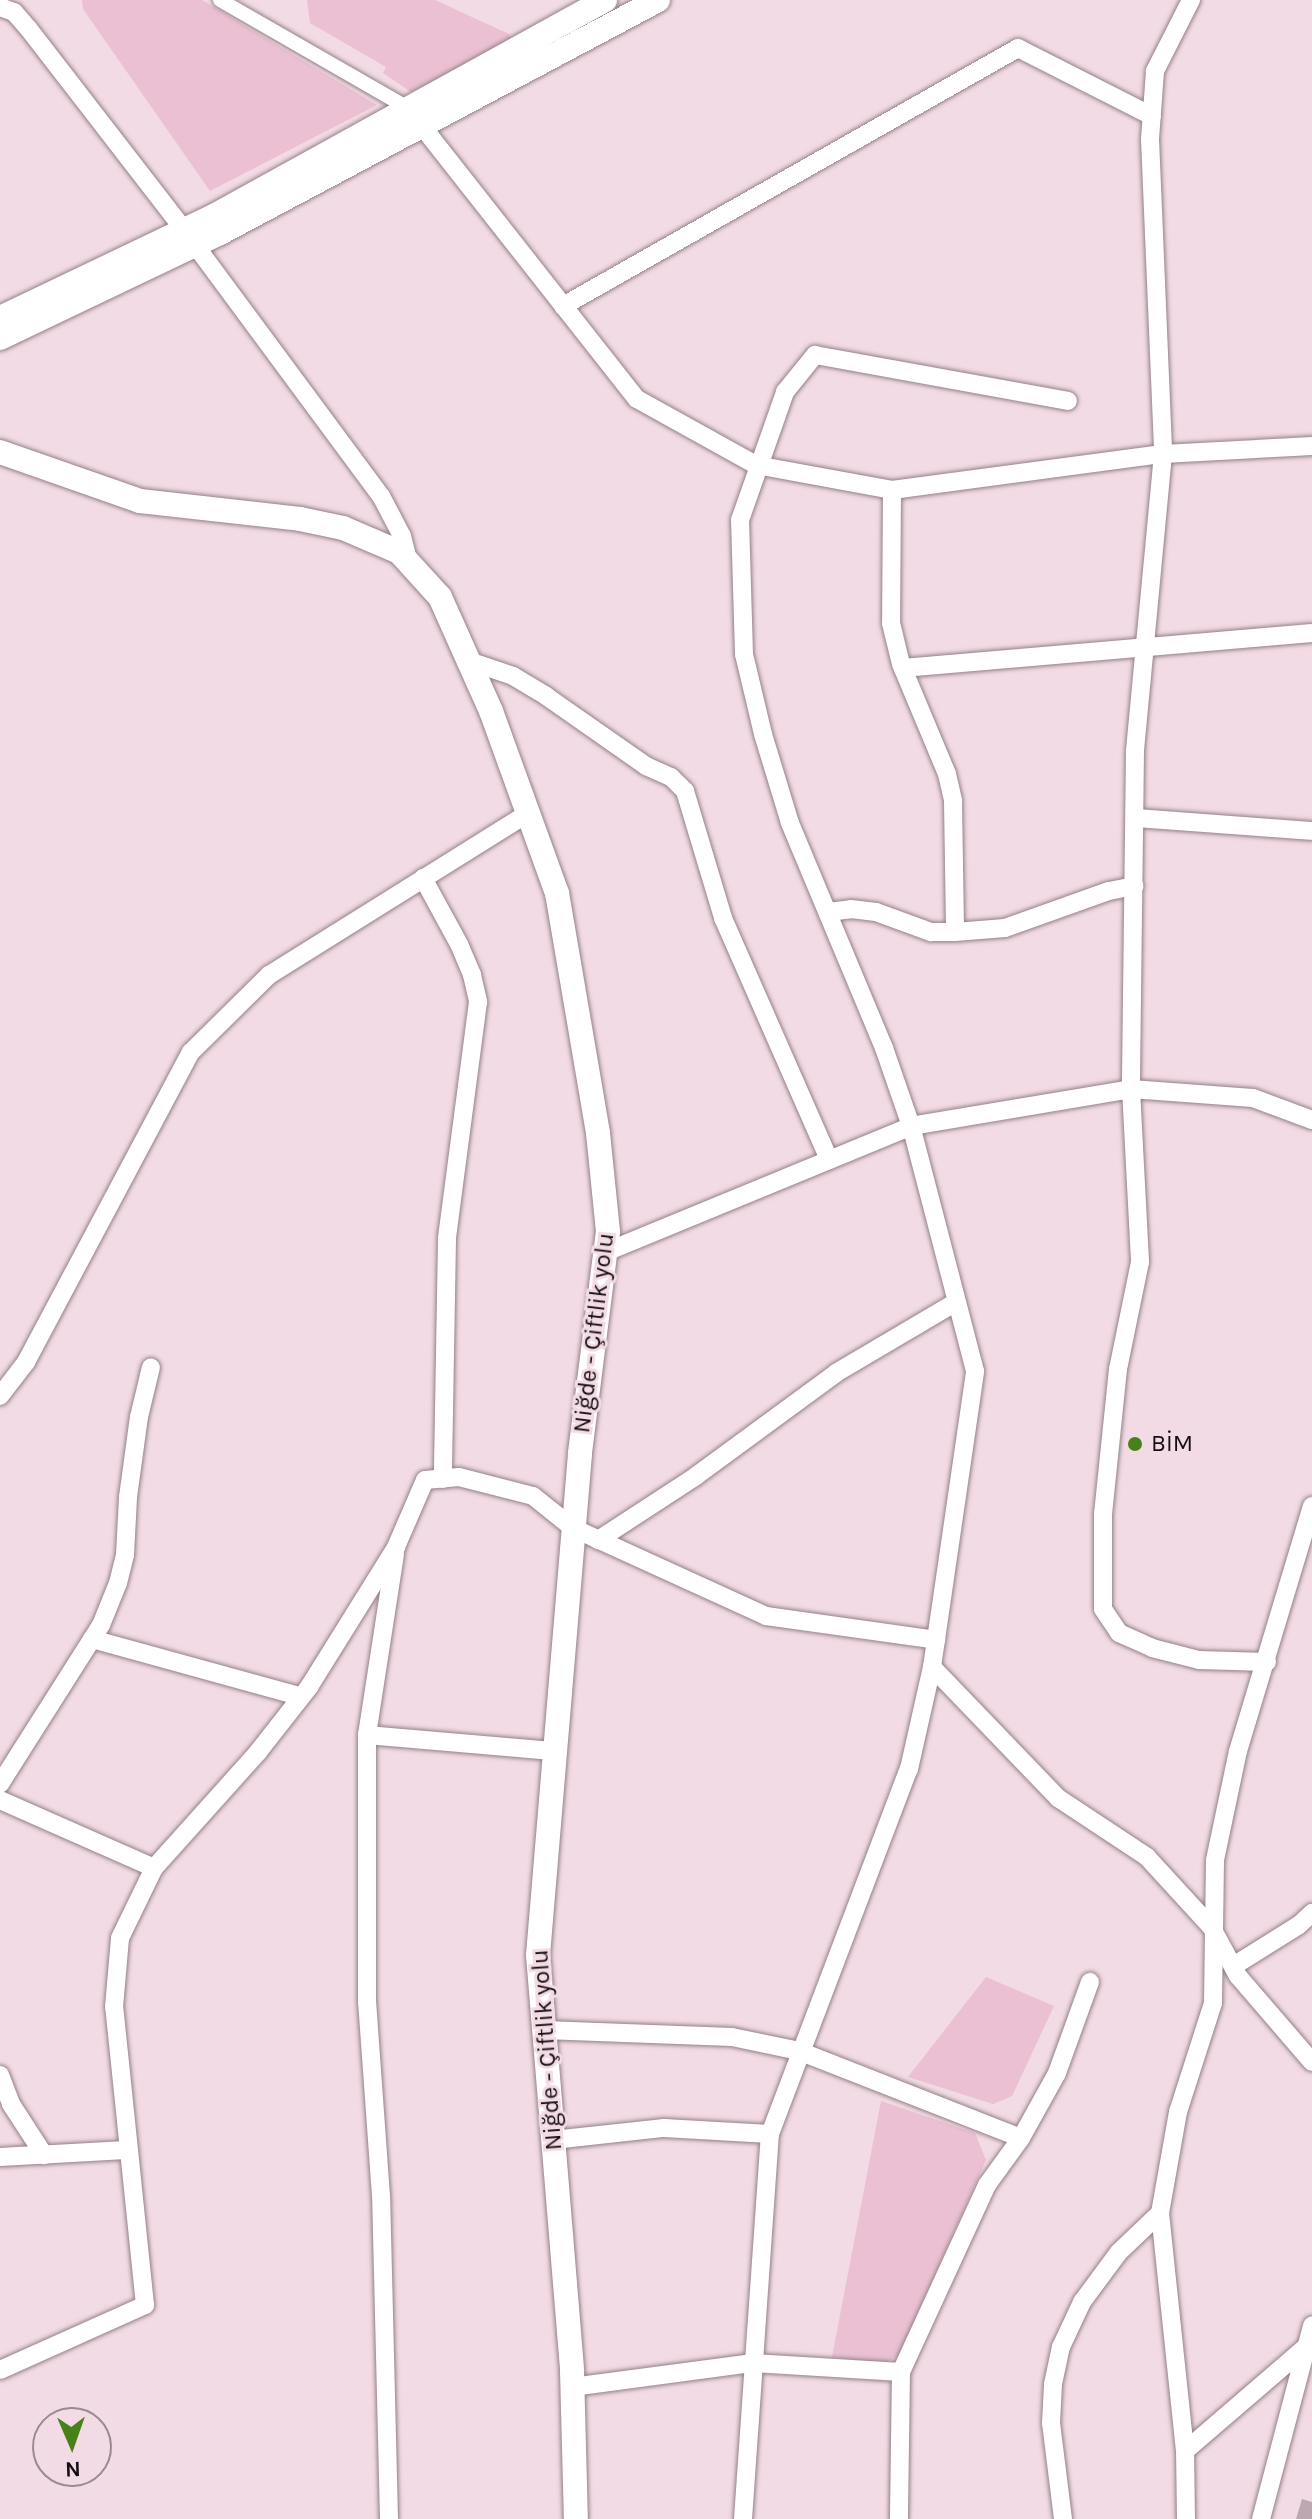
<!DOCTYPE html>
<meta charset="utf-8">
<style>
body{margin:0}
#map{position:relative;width:1312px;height:2519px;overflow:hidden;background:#f2dbe4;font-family:Karla,sans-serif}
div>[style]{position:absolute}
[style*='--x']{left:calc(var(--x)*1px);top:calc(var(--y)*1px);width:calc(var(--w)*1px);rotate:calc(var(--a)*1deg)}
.green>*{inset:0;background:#eac0d2}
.building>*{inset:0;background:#bda7b0}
.roads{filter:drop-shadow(0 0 2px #958088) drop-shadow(0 0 2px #958088)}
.pedestrian>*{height:14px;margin:-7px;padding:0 7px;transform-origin:7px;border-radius:7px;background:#fff}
.minor>*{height:18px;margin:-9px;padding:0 9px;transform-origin:9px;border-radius:9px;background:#fff}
.secondary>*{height:24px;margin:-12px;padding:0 12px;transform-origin:12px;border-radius:12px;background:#fff}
.dots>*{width:22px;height:22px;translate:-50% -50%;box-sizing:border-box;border:4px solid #f2dbe4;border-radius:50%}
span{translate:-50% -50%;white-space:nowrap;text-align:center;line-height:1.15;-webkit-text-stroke:6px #f2dbe4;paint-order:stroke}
.street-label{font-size:24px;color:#160e12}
.poi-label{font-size:24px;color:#160e12}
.left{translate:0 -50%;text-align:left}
.north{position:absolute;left:32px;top:2407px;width:80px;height:80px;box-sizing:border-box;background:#f2dbe4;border:2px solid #9a8990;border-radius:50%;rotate:178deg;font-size:22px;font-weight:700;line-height:32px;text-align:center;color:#160e12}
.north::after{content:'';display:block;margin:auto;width:28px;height:36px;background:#498119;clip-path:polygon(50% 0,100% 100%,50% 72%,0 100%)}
</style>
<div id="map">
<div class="green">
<i style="clip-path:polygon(82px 0,202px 0,377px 105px,210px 191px,83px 9px)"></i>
<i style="clip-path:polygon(307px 0,435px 0,509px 34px,512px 43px,411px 92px,383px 73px,386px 67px,310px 23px)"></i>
<i style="clip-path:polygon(986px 1977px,1054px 2006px,1012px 2096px,993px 2104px,908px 2077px)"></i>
<i style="clip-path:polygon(881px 2101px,975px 2133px,986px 2160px,899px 2355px,885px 2363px,832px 2357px)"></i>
</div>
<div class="building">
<i style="clip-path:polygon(1302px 2499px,1312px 2502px,1312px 2519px,1296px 2519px)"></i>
</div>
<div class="roads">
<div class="pedestrian">
<i style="--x:220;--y:0;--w:217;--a:29.9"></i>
</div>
<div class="minor">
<i style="--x:1191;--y:0;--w:80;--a:116.9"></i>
<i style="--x:1155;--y:71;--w:68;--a:94.2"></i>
<i style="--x:1150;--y:139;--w:315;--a:87.6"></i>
<i style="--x:1163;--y:454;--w:298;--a:95.4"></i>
<i style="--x:1135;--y:751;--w:338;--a:90.7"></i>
<i style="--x:1131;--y:1089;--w:173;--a:87"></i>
<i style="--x:1140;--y:1262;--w:109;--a:101.6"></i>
<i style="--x:1118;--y:1369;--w:145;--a:95.9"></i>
<i style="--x:1103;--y:1513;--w:96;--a:90"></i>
<i style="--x:1103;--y:1609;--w:29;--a:56"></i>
<i style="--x:1119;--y:1633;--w:36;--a:24"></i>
<i style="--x:1152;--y:1648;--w:49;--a:14.3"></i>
<i style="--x:1199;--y:1660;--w:68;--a:1.7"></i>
<i style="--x:0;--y:7;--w:15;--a:20"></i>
<i style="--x:14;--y:12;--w:21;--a:49"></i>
<i style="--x:28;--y:28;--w:255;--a:52.3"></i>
<i style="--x:184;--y:230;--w:331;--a:53.5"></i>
<i style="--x:381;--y:496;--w:45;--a:62.3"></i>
<i style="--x:402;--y:536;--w:29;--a:76"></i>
<i style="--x:414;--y:116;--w:360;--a:51.8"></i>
<i style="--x:637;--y:399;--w:136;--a:29"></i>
<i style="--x:756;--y:465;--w:138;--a:10.4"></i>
<i style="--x:892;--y:490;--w:273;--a:-7.6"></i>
<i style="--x:1163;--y:454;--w:149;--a:-3.1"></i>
<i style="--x:563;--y:306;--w:523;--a:-29.55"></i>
<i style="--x:1018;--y:48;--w:150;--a:26.9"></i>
<i style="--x:892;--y:490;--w:133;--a:90.4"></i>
<i style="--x:891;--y:623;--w:42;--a:76.3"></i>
<i style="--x:901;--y:664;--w:119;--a:67.3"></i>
<i style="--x:947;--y:774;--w:28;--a:77"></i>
<i style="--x:953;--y:801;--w:131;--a:89.1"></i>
<i style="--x:469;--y:661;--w:46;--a:18.8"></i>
<i style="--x:513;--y:676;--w:39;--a:31"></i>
<i style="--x:546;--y:696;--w:122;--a:35"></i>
<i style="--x:646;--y:766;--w:27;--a:24"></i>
<i style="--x:671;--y:777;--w:20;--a:45"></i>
<i style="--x:685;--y:791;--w:133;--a:73.3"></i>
<i style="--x:723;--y:918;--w:264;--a:66.3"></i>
<i style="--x:903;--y:668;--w:410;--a:-4.9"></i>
<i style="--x:1135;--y:818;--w:177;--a:4.2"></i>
<i style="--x:423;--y:878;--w:75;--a:61.4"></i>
<i style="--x:459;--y:944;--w:34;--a:67"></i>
<i style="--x:472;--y:975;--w:28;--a:77"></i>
<i style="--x:478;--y:1002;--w:239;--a:97.5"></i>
<i style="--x:447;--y:1239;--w:240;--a:91"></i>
<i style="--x:828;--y:912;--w:23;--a:-7"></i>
<i style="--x:851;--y:909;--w:25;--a:7"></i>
<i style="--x:876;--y:912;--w:59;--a:20"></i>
<i style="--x:931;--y:932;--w:24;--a:0"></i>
<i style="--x:955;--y:932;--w:50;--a:-4.6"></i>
<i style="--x:1005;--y:928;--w:110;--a:-19.6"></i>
<i style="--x:1109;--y:891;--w:26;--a:-11"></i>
<i style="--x:606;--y:1252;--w:330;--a:-22.4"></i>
<i style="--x:911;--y:1126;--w:223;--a:-9.5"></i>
<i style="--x:1131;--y:1089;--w:122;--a:4.2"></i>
<i style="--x:1253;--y:1098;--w:63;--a:20.4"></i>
<i style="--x:0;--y:1396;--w:43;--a:-52.6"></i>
<i style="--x:26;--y:1362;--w:351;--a:-62"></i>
<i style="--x:191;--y:1052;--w:110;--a:-44.6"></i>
<i style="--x:269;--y:975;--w:305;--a:-32"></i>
<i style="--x:598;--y:1540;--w:117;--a:-33.1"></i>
<i style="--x:696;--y:1476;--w:174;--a:-36.3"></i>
<i style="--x:836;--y:1373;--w:139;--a:-30.6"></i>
<i style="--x:92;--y:1639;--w:215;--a:15.4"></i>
<i style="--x:932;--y:1667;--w:182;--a:46.1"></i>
<i style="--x:1058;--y:1798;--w:107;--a:33.5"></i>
<i style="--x:1147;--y:1857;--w:96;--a:47.5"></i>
<i style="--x:1212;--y:1928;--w:55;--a:61.6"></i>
<i style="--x:1238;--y:1976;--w:113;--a:49.3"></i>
<i style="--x:367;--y:1735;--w:189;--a:4.9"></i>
<i style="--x:0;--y:1784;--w:188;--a:-57.6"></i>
<i style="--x:101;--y:1625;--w:45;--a:-68"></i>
<i style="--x:118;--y:1583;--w:29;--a:-76"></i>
<i style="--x:125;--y:1555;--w:58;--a:-87"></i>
<i style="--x:128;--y:1497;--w:81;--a:-82.2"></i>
<i style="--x:139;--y:1417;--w:51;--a:-76.5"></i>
<i style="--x:0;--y:1800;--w:168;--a:23.8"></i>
<i style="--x:154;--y:1868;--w:156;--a:-48.1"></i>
<i style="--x:258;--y:1752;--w:83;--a:-51.9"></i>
<i style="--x:309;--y:1687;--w:165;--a:-58.1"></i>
<i style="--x:396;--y:1547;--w:73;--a:-66.6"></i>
<i style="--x:425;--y:1480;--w:34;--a:-5"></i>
<i style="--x:459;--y:1477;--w:76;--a:14.4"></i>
<i style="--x:533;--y:1496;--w:51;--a:38.7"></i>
<i style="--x:573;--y:1528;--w:212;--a:24.5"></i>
<i style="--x:766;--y:1616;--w:172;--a:8"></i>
<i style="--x:1235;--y:1965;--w:75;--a:-32"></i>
<i style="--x:1299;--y:1925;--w:18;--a:-43"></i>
<i style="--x:544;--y:2030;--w:188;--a:2.1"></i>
<i style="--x:732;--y:2037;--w:68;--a:11.8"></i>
<i style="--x:799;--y:2051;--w:238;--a:21.4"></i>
<i style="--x:1021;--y:2138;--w:58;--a:125.9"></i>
<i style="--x:987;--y:2185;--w:206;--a:114.7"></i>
<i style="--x:901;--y:2372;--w:147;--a:90.8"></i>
<i style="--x:0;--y:2075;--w:31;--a:69"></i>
<i style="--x:11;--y:2104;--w:61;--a:57.1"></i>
<i style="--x:1021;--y:2138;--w:74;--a:-61"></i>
<i style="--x:1057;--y:2073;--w:97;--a:-70.1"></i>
<i style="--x:553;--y:2140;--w:112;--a:-6.2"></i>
<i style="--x:664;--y:2128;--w:106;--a:3.2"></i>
<i style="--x:0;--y:2157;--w:126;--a:-3.2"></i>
<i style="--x:0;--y:2370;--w:159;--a:-24.1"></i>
<i style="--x:145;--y:2305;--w:300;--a:-95.9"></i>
<i style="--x:114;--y:2007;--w:69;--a:-85"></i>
<i style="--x:120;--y:1938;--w:78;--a:-64.1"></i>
<i style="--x:572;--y:2387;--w:183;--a:-7.6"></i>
<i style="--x:753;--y:2363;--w:148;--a:3.5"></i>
<i style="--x:1185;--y:2451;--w:160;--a:-40.7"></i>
<i style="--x:389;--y:2519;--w:323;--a:-91.4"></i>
<i style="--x:381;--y:2196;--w:194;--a:-94.1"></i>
<i style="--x:367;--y:2003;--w:268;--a:-90"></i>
<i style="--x:367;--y:1735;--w:183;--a:-81.2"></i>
<i style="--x:743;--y:2519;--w:386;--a:-86"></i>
<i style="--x:770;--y:2134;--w:391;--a:-69.2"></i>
<i style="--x:909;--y:1769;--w:105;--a:-77.3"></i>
<i style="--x:932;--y:1667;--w:299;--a:-81.7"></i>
<i style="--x:975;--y:1371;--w:253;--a:-104.6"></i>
<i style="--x:911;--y:1126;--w:83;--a:-109.1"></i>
<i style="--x:884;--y:1048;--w:244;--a:-112.7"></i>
<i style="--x:790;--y:823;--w:93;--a:-106.9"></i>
<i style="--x:763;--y:734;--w:82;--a:-103.4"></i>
<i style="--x:744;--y:654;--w:134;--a:-91.7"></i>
<i style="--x:740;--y:520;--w:136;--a:-70.6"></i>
<i style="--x:785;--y:392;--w:48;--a:-51"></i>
<i style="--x:815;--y:355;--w:257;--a:10.3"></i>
<i style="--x:1063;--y:2519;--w:97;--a:-97.1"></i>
<i style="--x:1051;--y:2423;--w:39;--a:-87"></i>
<i style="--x:1053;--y:2384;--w:38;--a:-78"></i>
<i style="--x:1061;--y:2347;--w:50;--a:-65"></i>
<i style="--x:1082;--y:2302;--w:62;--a:-53.5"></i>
<i style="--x:1119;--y:2252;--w:57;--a:-43.6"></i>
<i style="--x:1186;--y:2519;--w:68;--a:-90.8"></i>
<i style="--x:1185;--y:2451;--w:239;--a:-96"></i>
<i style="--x:1160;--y:2213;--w:103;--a:-79.9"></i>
<i style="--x:1178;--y:2112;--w:114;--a:-72.2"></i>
<i style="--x:1213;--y:2003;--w:143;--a:-89.2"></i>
<i style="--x:1215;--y:1860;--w:111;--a:-78.1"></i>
<i style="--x:1238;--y:1751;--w:256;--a:-73.2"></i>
<i style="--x:1261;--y:2519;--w:200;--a:-75.2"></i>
</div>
<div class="secondary">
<i style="--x:0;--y:318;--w:235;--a:-25.5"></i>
<i style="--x:212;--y:217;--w:449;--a:-28.9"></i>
<i style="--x:0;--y:338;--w:244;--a:-25.5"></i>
<i style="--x:220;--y:233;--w:496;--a:-28"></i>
<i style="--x:0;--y:452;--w:148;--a:19.3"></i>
<i style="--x:140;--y:501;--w:161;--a:6.4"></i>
<i style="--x:300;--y:519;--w:44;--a:11.8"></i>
<i style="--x:343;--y:528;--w:61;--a:23.2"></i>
<i style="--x:399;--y:552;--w:61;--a:47.7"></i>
<i style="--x:440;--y:597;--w:125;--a:65.9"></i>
<i style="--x:491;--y:711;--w:194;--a:70.1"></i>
<i style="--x:557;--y:893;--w:243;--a:80.3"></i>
<i style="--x:598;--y:1133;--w:99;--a:84.2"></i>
<i style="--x:608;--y:1231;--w:225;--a:97.2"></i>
<i style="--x:580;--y:1454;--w:503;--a:94.79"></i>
<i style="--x:538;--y:1955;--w:417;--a:85.3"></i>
<i style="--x:572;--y:2371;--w:148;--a:88.5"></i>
</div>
</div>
<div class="dots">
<i style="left:1135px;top:1444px;background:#498119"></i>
</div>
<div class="street-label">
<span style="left:594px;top:1333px;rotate:-83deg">Niğde - Çiftlik yolu</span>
<span style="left:547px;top:2050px;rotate:-94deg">Niğde - Çiftlik yolu</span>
</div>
<div class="poi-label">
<span class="left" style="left:1151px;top:1444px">BİM</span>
</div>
<div class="north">N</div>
</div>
